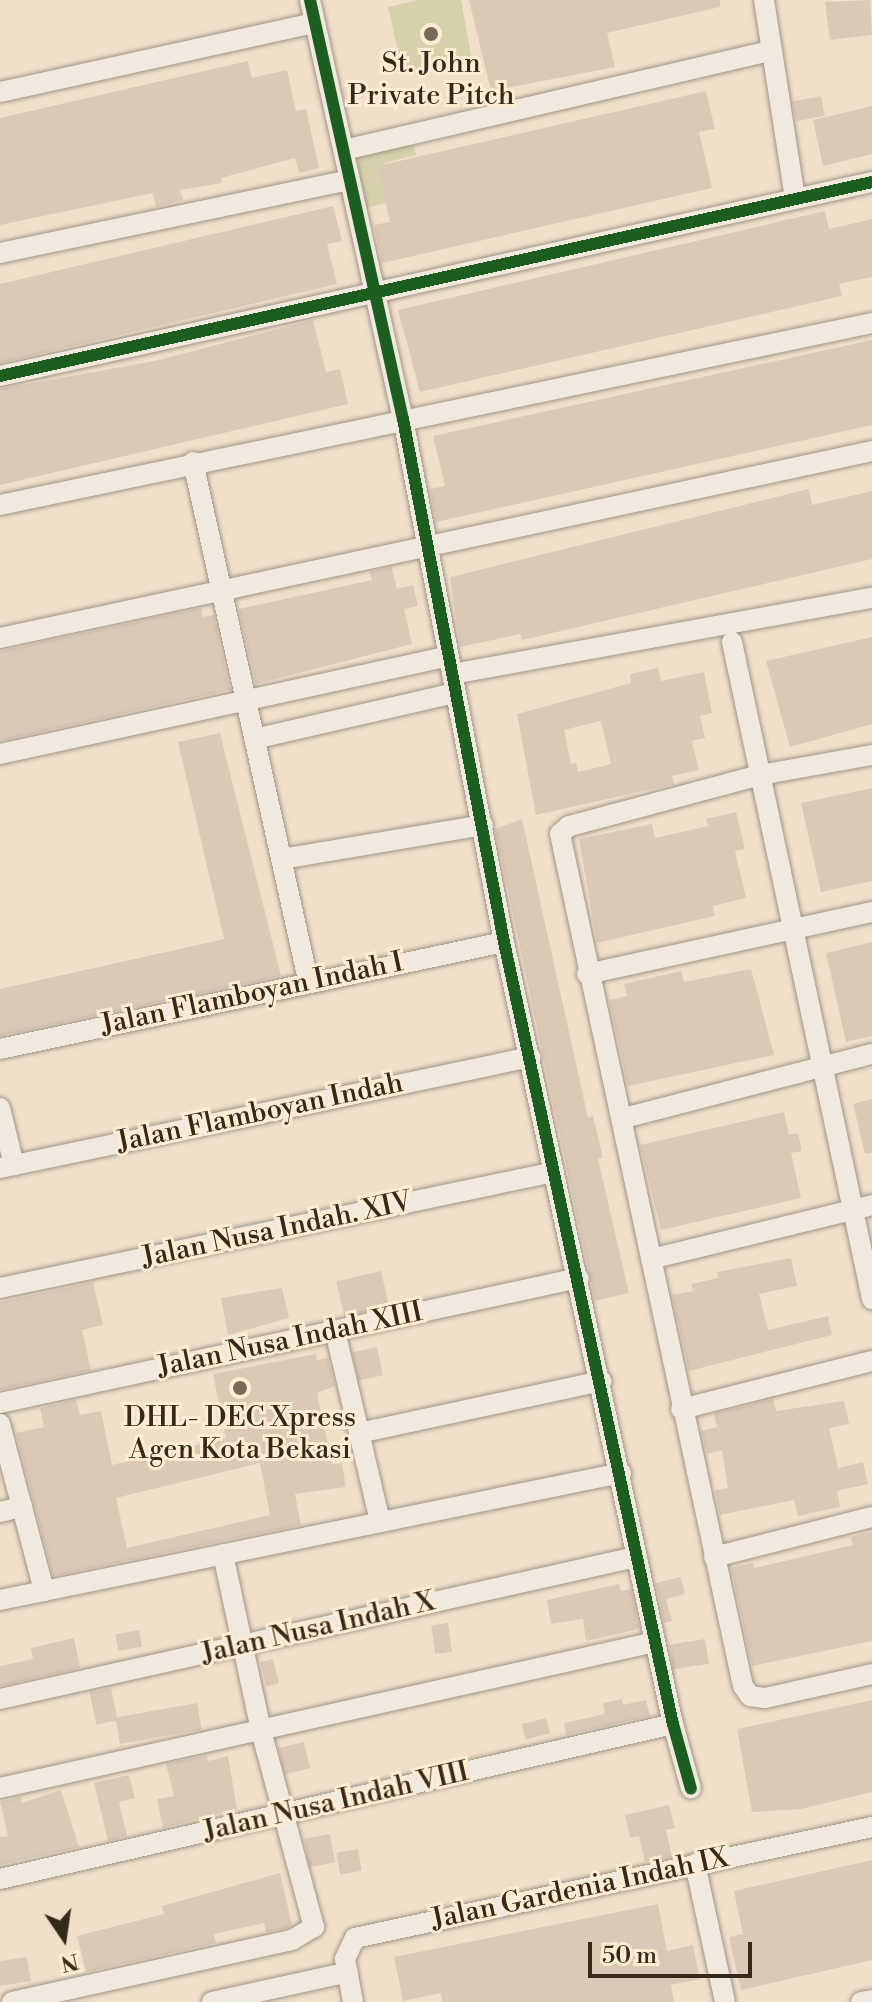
<!DOCTYPE html>
<style>
body{margin:0}
#map{position:relative;width:872px;height:2002px;overflow:hidden;background:#f0e0ca;font-family:"Libre Bodoni",serif}
div>[style]{position:absolute}
[style*='--x']{left:calc(var(--x)*1px);top:calc(var(--y)*1px);width:calc(var(--w)*1px);rotate:calc(var(--a)*1deg)}
.green>*{inset:0;background:#d6d1ab}
.building>*{inset:0;background:#dbc9b8;transform-origin:0 0}
.roads{filter:drop-shadow(0 0 2px #9f9486) drop-shadow(0 0 2px #9f9486)}
.minor>*{height:20px;margin:-10px;padding:0 10px;transform-origin:10px;border-radius:10px;background:#f1e8de}
.cycleway>*{height:12px;margin:-6px;padding:0 6px;transform-origin:6px;border-radius:6px;background:#1b5e20}
.dots>*{width:22px;height:22px;translate:-50% -50%;box-sizing:border-box;border:4px solid #ffedd3;border-radius:50%}
span{translate:-50% -50%;white-space:nowrap;text-align:center;line-height:1.15;-webkit-text-stroke:6px #ffedd3;paint-order:stroke}
.poi-label{font-size:28px;color:#35291a}
.street-label{font-size:28px;color:#35291a}
.north{position:absolute;left:24px;top:1898px;width:80px;height:80px;-webkit-text-stroke:6px #ffedd3;paint-order:stroke;rotate:167deg;font-size:22px;font-weight:700;line-height:32px;text-align:center;color:#35291a}
.north::after{content:'';display:block;margin:auto;width:28px;height:36px;background:#35291a;clip-path:polygon(50% 0,100% 100%,50% 72%,0 100%)}
.scale{position:absolute;left:588px;top:1942px;width:164px;height:36px;box-sizing:border-box;border:4px solid #35291a;border-top:0;padding-left:10px;font-size:24px;line-height:28px;white-space:nowrap;color:#35291a;-webkit-text-stroke:6px #ffedd3;paint-order:stroke}
</style>
<div id="map">
<div class="green">
<i style="clip-path:polygon(419px 0,461px 0,472px 60px,403px 73px,388px 7px)"></i>
<i style="clip-path:polygon(412px 137px,416px 155px,385px 163px,394px 201px,361px 209px,347px 152px)"></i>
</div>
<div class="building">
<i style="clip-path:polygon(469px 0,720px 0,720px 7px,607px 33px,615px 67px,491px 91px)"></i>
<i style="clip-path:polygon(870px 0,872px 35px,830px 40px,825px 2px)"></i>
<i style="clip-path:polygon(248px 61px,252px 78px,287px 70px,296px 111px,306px 109px,319px 168px,299px 173px,295px 158px,221px 178px,222px 183px,180px 190px,183px 200px,156px 207px,153px 193px,0 225px,0 118px)"></i>
<i style="clip-path:polygon(706px 91px,715px 129px,699px 132px,712px 188px,382px 263px,374px 225px,390px 222px,377px 166px)"></i>
<i style="left:821px;top:96px;width:20px;height:29px;rotate:79deg"></i>
<i style="clip-path:polygon(872px 106px,872px 154px,823px 166px,813px 120px)"></i>
<i style="clip-path:polygon(333px 206px,342px 241px,327px 244px,337px 284px,0 363px,0 284px)"></i>
<i style="clip-path:polygon(825px 211px,829px 229px,872px 219px,872px 277px,839px 284px,842px 296px,420px 392px,398px 310px)"></i>
<i style="clip-path:polygon(313px 320px,326px 372px,340px 369px,348px 404px,0 485px,0 389px,154px 361px)"></i>
<i style="clip-path:polygon(872px 340px,872px 425px,436px 522px,430px 489px,445px 486px,433px 436px)"></i>
<i style="clip-path:polygon(809px 489px,812px 505px,872px 491px,872px 559px,522px 640px,520px 634px,460px 647px,450px 577px)"></i>
<i style="clip-path:polygon(392px 567px,397px 589px,413px 585px,418px 606px,404px 609px,412px 644px,256px 684px,239px 609px,372px 580px,370px 572px)"></i>
<i style="clip-path:polygon(201px 608px,203px 617px,214px 615px,230px 690px,0 741px,0 651px)"></i>
<i style="clip-path:polygon(872px 637px,872px 724px,790px 747px,766px 661px)"></i>
<i style="clip-path:polygon(evenodd,658px 668px,661px 681px,704px 672px,712px 713px,700px 716px,705px 738px,692px 741px,699px 770px,672px 776px,674px 784px,536px 815px,517px 714px,631px 683px,630px 674px,658px 668px,601px 721px,611px 764px,578px 772px,576px 763px,571px 764px,564px 730px,601px 721px)"></i>
<i style="clip-path:polygon(220px 733px,281px 976px,0 1036px,0 989px,224px 939px,178px 742px)"></i>
<i style="clip-path:polygon(872px 788px,872px 881px,821px 892px,801px 803px)"></i>
<i style="clip-path:polygon(736px 812px,745px 849px,735px 851px,746px 898px,713px 906px,715px 916px,597px 943px,579px 839px,652px 824px,655px 838px,708px 826px,706px 819px)"></i>
<i style="clip-path:polygon(522px 819px,588px 1118px,593px 1116px,603px 1158px,598px 1159px,629px 1293px,595px 1301px,495px 829px)"></i>
<i style="clip-path:polygon(872px 942px,872px 1036px,846px 1042px,826px 953px)"></i>
<i style="clip-path:polygon(751px 969px,774px 1055px,628px 1086px,609px 1000px,627px 996px,624px 984px,681px 971px,684px 982px)"></i>
<i style="clip-path:polygon(872px 1099px,872px 1153px,865px 1154px,853px 1104px)"></i>
<i style="clip-path:polygon(784px 1112px,789px 1135px,798px 1133px,802px 1151px,791px 1153px,801px 1198px,661px 1230px,640px 1145px)"></i>
<i style="clip-path:polygon(791px 1258px,797px 1286px,759px 1294px,768px 1330px,828px 1316px,832px 1335px,689px 1371px,672px 1295px,693px 1291px,691px 1284px,718px 1278px,717px 1272px)"></i>
<i style="left:381px;top:1271px;width:36px;height:46px;rotate:77deg"></i>
<i style="clip-path:polygon(93px 1282px,103px 1325px,82px 1330px,91px 1370px,0 1390px,0 1302px)"></i>
<i style="clip-path:polygon(282px 1288px,289px 1318px,228px 1335px,221px 1298px)"></i>
<i style="left:377px;top:1347px;width:29px;height:25px;rotate:78deg"></i>
<i style="clip-path:polygon(evenodd,316px 1354px,317px 1360px,328px 1358px,335px 1386px,317px 1393px,332px 1464px,342px 1463px,346px 1487px,295px 1494px,301px 1525px,53px 1576px,16px 1433px,44px 1427px,40px 1408px,76px 1400px,80px 1415px,101px 1411px,112px 1465px,226px 1438px,213px 1374px,316px 1354px,260px 1463px,270px 1515px,127px 1548px,116px 1498px,260px 1463px)"></i>
<i style="clip-path:polygon(773px 1399px,776px 1411px,844px 1401px,849px 1424px,829px 1428px,838px 1468px,863px 1462px,868px 1484px,837px 1491px,840px 1507px,798px 1516px,794px 1500px,720px 1515px,715px 1490px,728px 1488px,722px 1450px,707px 1454px,701px 1431px,717px 1427px,714px 1414px)"></i>
<i style="clip-path:polygon(872px 1532px,872px 1641px,752px 1666px,731px 1568px,753px 1563px,754px 1568px,853px 1545px,851px 1537px)"></i>
<i style="clip-path:polygon(681px 1577px,685px 1594px,666px 1599px,672px 1621px,664px 1623px,656px 1583px)"></i>
<i style="clip-path:polygon(619px 1584px,621px 1591px,631px 1589px,639px 1629px,586px 1641px,583px 1619px,551px 1624px,547px 1600px)"></i>
<i style="left:448px;top:1623px;width:29px;height:17px;rotate:82deg"></i>
<i style="left:139px;top:1630px;width:17px;height:24px;rotate:80deg"></i>
<i style="clip-path:polygon(74px 1638px,80px 1668px,0 1686px,0 1666px,33px 1659px,31px 1648px)"></i>
<i style="left:705px;top:1639px;width:25px;height:36px;rotate:81deg"></i>
<i style="left:273px;top:1659px;width:25px;height:13px;rotate:76deg"></i>
<i style="left:111px;top:1688px;width:33px;height:22px;rotate:78deg"></i>
<i style="clip-path:polygon(622px 1699px,623px 1705px,646px 1700px,650px 1716px,566px 1735px,564px 1723px,605px 1714px,603px 1703px)"></i>
<i style="clip-path:polygon(872px 1700px,872px 1792px,801px 1809px,752px 1812px,737px 1729px)"></i>
<i style="left:197px;top:1703px;width:27px;height:83px;rotate:80deg"></i>
<i style="left:546px;top:1718px;width:16px;height:25px;rotate:76deg"></i>
<i style="left:304px;top:1742px;width:27px;height:26px;rotate:77deg"></i>
<i style="clip-path:polygon(207px 1755px,208px 1761px,228px 1756px,237px 1809px,163px 1828px,157px 1799px,174px 1796px,166px 1764px)"></i>
<i style="clip-path:polygon(129px 1775px,135px 1798px,119px 1802px,127px 1836px,108px 1841px,94px 1783px)"></i>
<i style="clip-path:polygon(61px 1790px,79px 1847px,0 1865px,0 1837px,8px 1836px,0 1802px,20px 1797px,22px 1803px)"></i>
<i style="clip-path:polygon(669px 1805px,675px 1828px,666px 1830px,672px 1857px,645px 1862px,639px 1836px,630px 1838px,625px 1815px)"></i>
<i style="left:330px;top:1834px;width:29px;height:26px;rotate:80deg"></i>
<i style="left:358px;top:1849px;width:22px;height:22px;rotate:80deg"></i>
<i style="clip-path:polygon(872px 1860px,872px 1960px,741px 1990px,729px 1937px,743px 1934px,734px 1891px)"></i>
<i style="clip-path:polygon(280px 1873px,292px 1925px,287px 1928px,266px 1932px,264px 1923px,214px 1934px,216px 1943px,86px 1972px,77px 1936px,164px 1914px,162px 1906px)"></i>
<i style="clip-path:polygon(658px 1904px,667px 1951px,693px 1945px,700px 1979px,671px 1985px,674px 2002px,442px 2002px,441px 1993px,403px 2001px,394px 1957px)"></i>
<i style="clip-path:polygon(27px 1957px,31px 1981px,0 1986px,0 1961px)"></i>
</div>
<div class="roads">
<div class="minor">
<i style="--x:310;--y:0;--w:429;--a:77.5"></i>
<i style="--x:403;--y:419;--w:533;--a:79.07"></i>
<i style="--x:504;--y:942;--w:800;--a:77.81"></i>
<i style="--x:673;--y:1724;--w:67;--a:74.5"></i>
<i style="--x:764;--y:0;--w:200;--a:81.1"></i>
<i style="--x:0;--y:92;--w:322;--a:-12.4"></i>
<i style="--x:344;--y:150;--w:436;--a:-13.1"></i>
<i style="--x:0;--y:253;--w:357;--a:-11.8"></i>
<i style="--x:0;--y:376;--w:893;--a:-12.54"></i>
<i style="--x:193;--y:462;--w:531;--a:77.48"></i>
<i style="--x:0;--y:505;--w:891;--a:-11.79"></i>
<i style="--x:0;--y:638;--w:892;--a:-12.1"></i>
<i style="--x:732;--y:642;--w:672;--a:77.97"></i>
<i style="--x:452;--y:674;--w:427;--a:-10.3"></i>
<i style="--x:254;--y:739;--w:206;--a:-12.9"></i>
<i style="--x:0;--y:754;--w:459;--a:-12.3"></i>
<i style="--x:872;--y:755;--w:114;--a:169.9"></i>
<i style="--x:760;--y:775;--w:198;--a:165"></i>
<i style="--x:569;--y:826;--w:12;--a:138"></i>
<i style="--x:560;--y:834;--w:871;--a:77.88"></i>
<i style="--x:743;--y:1686;--w:12;--a:55"></i>
<i style="--x:750;--y:1696;--w:15;--a:8"></i>
<i style="--x:765;--y:1698;--w:110;--a:-12.6"></i>
<i style="--x:282;--y:859;--w:204;--a:-9.6"></i>
<i style="--x:587;--y:974;--w:292;--a:-12.3"></i>
<i style="--x:0;--y:1049;--w:515;--a:-11.99"></i>
<i style="--x:0;--y:1108;--w:59;--a:76.2"></i>
<i style="--x:624;--y:1118;--w:256;--a:-14.5"></i>
<i style="--x:0;--y:1168;--w:542;--a:-11.81"></i>
<i style="--x:651;--y:1259;--w:228;--a:-13.7"></i>
<i style="--x:0;--y:1288;--w:566;--a:-11.83"></i>
<i style="--x:335;--y:1331;--w:196;--a:76.7"></i>
<i style="--x:0;--y:1403;--w:592;--a:-12.18"></i>
<i style="--x:681;--y:1409;--w:197;--a:-14.1"></i>
<i style="--x:0;--y:1424;--w:173;--a:75.2"></i>
<i style="--x:359;--y:1433;--w:248;--a:-12.1"></i>
<i style="--x:0;--y:1512;--w:23;--a:-13"></i>
<i style="--x:714;--y:1557;--w:163;--a:-14.2"></i>
<i style="--x:0;--y:1600;--w:634;--a:-11.56"></i>
<i style="--x:0;--y:1699;--w:652;--a:-12.59"></i>
<i style="--x:0;--y:1788;--w:671;--a:-12.57"></i>
<i style="--x:695;--y:1864;--w:141;--a:77.7"></i>
<i style="--x:0;--y:1879;--w:691;--a:-12.97"></i>
<i style="--x:12;--y:2002;--w:287;--a:-12.5"></i>
<i style="--x:292;--y:1940;--w:26;--a:-31"></i>
<i style="--x:314;--y:1927;--w:204;--a:-105.1"></i>
<i style="--x:261;--y:1730;--w:180;--a:-102.2"></i>
<i style="--x:212;--y:2002;--w:139;--a:-12.4"></i>
<i style="--x:353;--y:2002;--w:44;--a:-100.5"></i>
<i style="--x:345;--y:1959;--w:23;--a:-65"></i>
<i style="--x:355;--y:1938;--w:529;--a:-12.12"></i>
<i style="--x:861;--y:2002;--w:11;--a:-10"></i>
</div>
</div>
<div class="cycleway">
<i style="--x:310;--y:0;--w:429;--a:77.5"></i>
<i style="--x:403;--y:419;--w:533;--a:79.07"></i>
<i style="--x:504;--y:942;--w:800;--a:77.81"></i>
<i style="--x:673;--y:1724;--w:67;--a:74.5"></i>
<i style="--x:0;--y:376;--w:893;--a:-12.54"></i>
</div>
<div class="dots">
<i style="left:431px;top:34px;background:#766958"></i>
<i style="left:240px;top:1388px;background:#766958"></i>
</div>
<div class="poi-label">
<span style="left:431px;top:80px">St. John<br>Private Pitch</span>
<span style="left:240px;top:1434px">DHL- DEC Xpress<br>Agen Kota Bekasi</span>
</div>
<div class="street-label">
<span style="left:252px;top:994px;rotate:-12deg">Jalan Flamboyan Indah I</span>
<span style="left:260px;top:1113px;rotate:-12deg">Jalan Flamboyan Indah</span>
<span style="left:277px;top:1230px;rotate:-12deg">Jalan Nusa Indah. XIV</span>
<span style="left:290px;top:1340px;rotate:-12deg">Jalan Nusa Indah XIII</span>
<span style="left:318px;top:1628px;rotate:-13deg">Jalan Nusa Indah X</span>
<span style="left:336px;top:1802px;rotate:-13deg">Jalan Nusa Indah VIII</span>
<span style="left:580px;top:1889px;rotate:-12deg">Jalan Gardenia Indah IX</span>
</div>
<div class="north">N</div>
<div class="scale">50 m</div>
</div>
